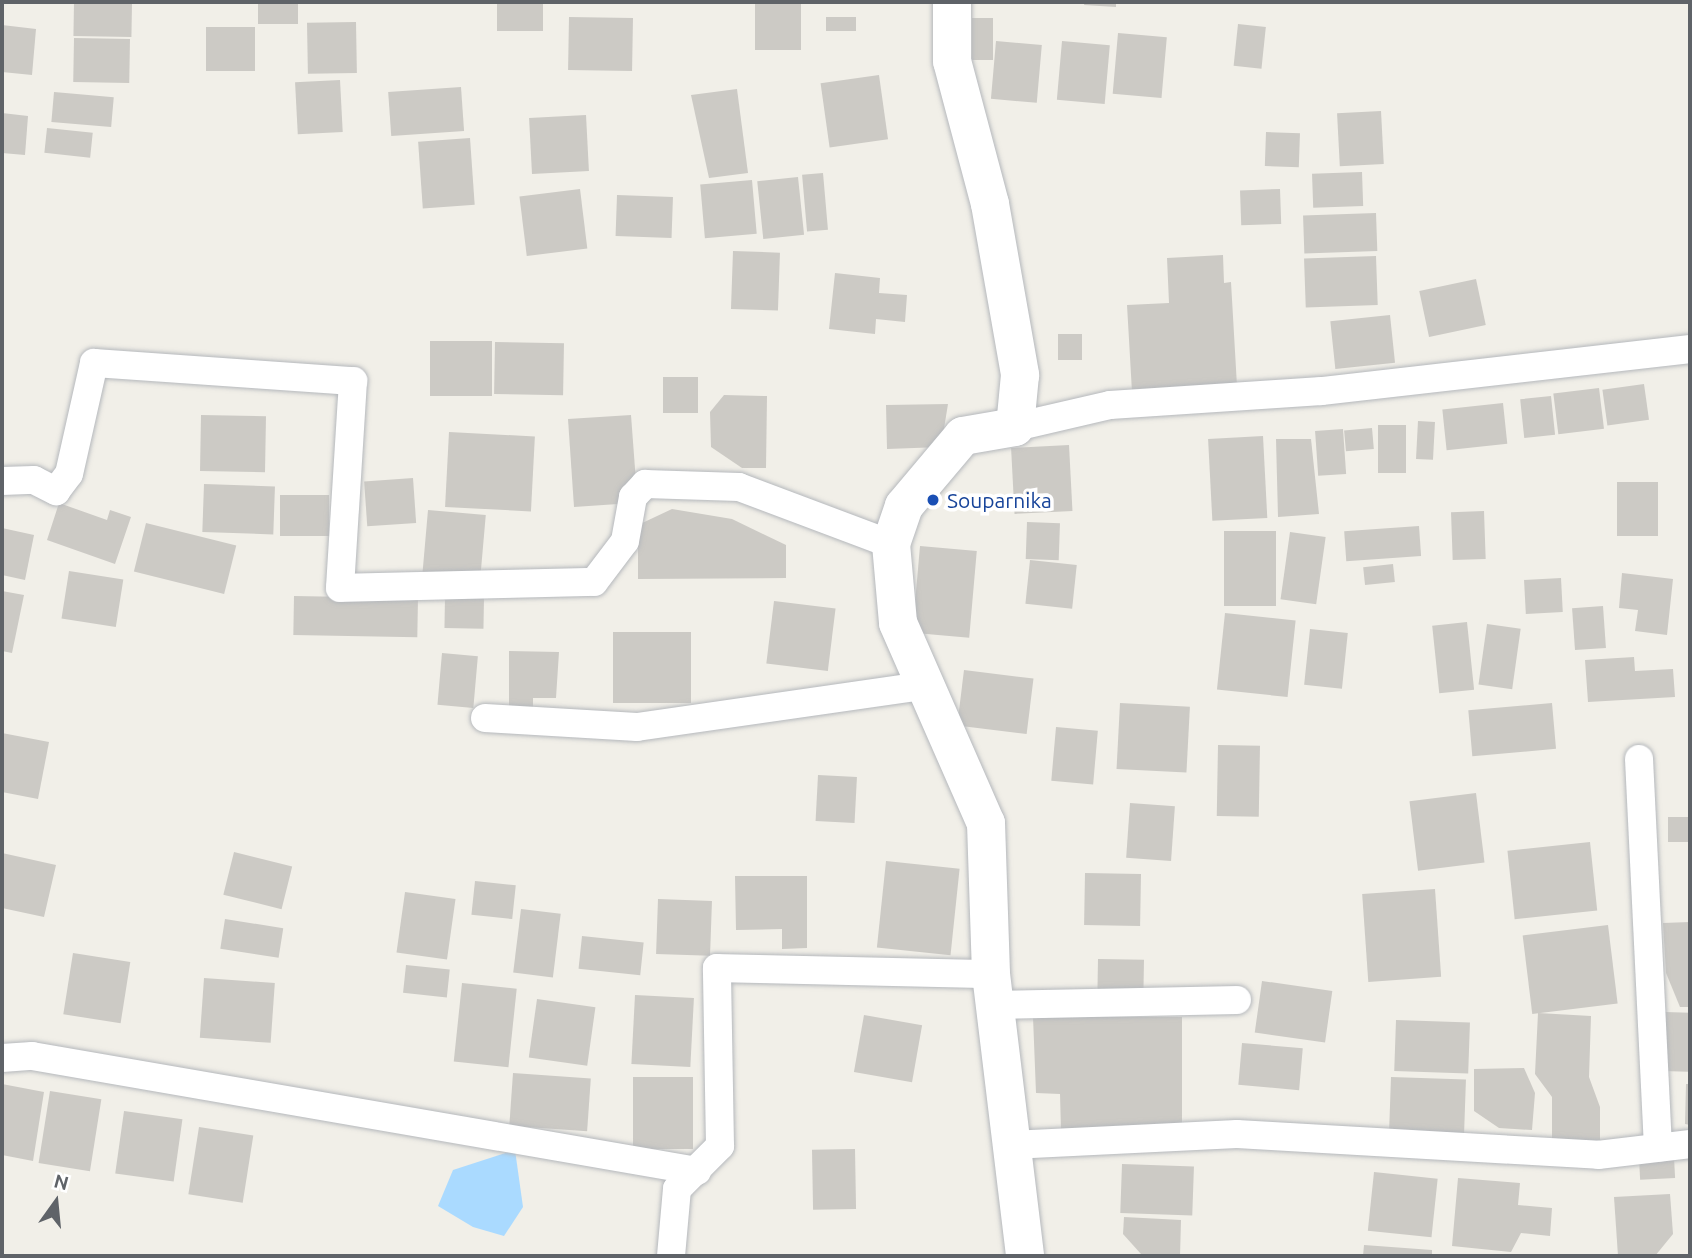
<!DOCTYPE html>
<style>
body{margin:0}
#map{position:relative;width:1692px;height:1258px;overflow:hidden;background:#f1efe8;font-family:Ubuntu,sans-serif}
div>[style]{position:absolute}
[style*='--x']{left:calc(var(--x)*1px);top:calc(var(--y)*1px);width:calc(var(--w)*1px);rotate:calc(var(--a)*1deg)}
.water>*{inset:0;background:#aadaff}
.building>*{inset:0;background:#cccac5;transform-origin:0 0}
.roads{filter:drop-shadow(0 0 2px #b5b8bc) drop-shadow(0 0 2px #b5b8bc)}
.street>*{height:28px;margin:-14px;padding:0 14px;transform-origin:14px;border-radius:14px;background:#fff}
.secondary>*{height:38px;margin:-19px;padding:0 19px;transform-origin:19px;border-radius:19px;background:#fff}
.dots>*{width:19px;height:19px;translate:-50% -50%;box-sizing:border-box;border:4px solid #fff;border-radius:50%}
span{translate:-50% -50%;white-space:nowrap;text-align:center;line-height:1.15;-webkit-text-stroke:7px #fff;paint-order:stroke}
.transit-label{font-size:21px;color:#164399}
.left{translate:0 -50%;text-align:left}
.frame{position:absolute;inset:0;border:4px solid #5f6368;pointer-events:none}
.north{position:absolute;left:21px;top:1167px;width:70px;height:70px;-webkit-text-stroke:5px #fff;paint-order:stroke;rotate:15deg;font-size:19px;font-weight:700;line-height:28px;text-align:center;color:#5f6368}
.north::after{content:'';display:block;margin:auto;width:24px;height:32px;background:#5f6368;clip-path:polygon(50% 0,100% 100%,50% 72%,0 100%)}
</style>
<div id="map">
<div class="water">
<i style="clip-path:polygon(515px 1150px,523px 1207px,504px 1236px,473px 1227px,438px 1206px,453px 1170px)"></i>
</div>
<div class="building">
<i style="left:258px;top:2px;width:40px;height:22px"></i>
<i style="left:497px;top:2px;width:46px;height:29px"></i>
<i style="left:755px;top:2px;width:46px;height:48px"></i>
<i style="clip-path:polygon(1085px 2px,1116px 2px,1116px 7px,1084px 5px)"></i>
<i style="left:74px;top:3px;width:58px;height:33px;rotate:1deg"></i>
<i style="left:569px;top:17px;width:64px;height:53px;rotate:1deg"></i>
<i style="left:856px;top:17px;width:14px;height:30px;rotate:90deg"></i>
<i style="left:972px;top:18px;width:21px;height:42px"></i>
<i style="left:356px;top:22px;width:51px;height:49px;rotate:89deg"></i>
<i style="left:1238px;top:24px;width:28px;height:42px;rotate:6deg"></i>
<i style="clip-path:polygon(2px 25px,36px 29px,32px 75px,2px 72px)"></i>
<i style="left:255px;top:27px;width:44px;height:49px;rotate:90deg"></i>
<i style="left:1118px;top:33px;width:49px;height:61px;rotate:5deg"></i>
<i style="left:74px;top:38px;width:56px;height:44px;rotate:1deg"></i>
<i style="left:996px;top:41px;width:46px;height:58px;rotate:5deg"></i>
<i style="left:1062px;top:41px;width:48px;height:59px;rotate:5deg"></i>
<i style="left:879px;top:75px;width:65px;height:59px;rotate:82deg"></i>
<i style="left:340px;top:80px;width:52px;height:45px;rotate:87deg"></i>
<i style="left:461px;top:87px;width:44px;height:73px;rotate:86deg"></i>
<i style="clip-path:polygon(737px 89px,748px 173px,709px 178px,691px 95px)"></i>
<i style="left:54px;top:92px;width:60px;height:30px;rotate:5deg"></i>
<i style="left:1381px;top:111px;width:53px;height:44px;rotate:87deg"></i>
<i style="clip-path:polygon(2px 113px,28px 116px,25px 155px,2px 153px)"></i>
<i style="left:586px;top:115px;width:56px;height:57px;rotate:87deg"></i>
<i style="left:47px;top:128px;width:46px;height:25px;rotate:6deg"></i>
<i style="left:1266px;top:132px;width:34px;height:34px;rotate:2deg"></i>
<i style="left:470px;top:138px;width:67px;height:52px;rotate:86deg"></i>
<i style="left:1362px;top:172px;width:34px;height:50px;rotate:88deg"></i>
<i style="left:823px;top:173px;width:57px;height:21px;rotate:85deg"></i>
<i style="left:798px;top:177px;width:58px;height:41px;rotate:84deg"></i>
<i style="left:752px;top:180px;width:54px;height:52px;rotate:85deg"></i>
<i style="left:580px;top:189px;width:60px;height:61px;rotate:83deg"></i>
<i style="left:1280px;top:189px;width:35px;height:40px;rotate:88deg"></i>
<i style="left:617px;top:195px;width:56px;height:41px;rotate:2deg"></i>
<i style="left:1376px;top:213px;width:38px;height:73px;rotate:88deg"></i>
<i style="left:733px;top:251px;width:47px;height:58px;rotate:2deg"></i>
<i style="clip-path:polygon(1223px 255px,1224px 283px,1231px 282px,1237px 386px,1132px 392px,1127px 305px,1169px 303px,1167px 258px)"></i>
<i style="left:1376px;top:256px;width:49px;height:72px;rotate:88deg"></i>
<i style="clip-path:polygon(835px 273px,880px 278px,879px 293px,907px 295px,905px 322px,876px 319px,875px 334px,829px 329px)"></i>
<i style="left:1476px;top:279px;width:47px;height:58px;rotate:78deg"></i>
<i style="left:1390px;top:315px;width:48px;height:60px;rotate:84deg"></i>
<i style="left:1058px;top:334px;width:24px;height:26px"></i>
<i style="left:430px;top:341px;width:62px;height:55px"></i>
<i style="left:495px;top:342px;width:69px;height:52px;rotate:1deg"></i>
<i style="left:663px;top:377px;width:35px;height:36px"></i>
<i style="left:1644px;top:384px;width:36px;height:42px;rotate:82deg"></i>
<i style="left:1599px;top:388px;width:41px;height:46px;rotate:83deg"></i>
<i style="clip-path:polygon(724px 395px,767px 396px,766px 468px,742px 468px,711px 447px,710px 412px)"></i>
<i style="left:1551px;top:396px;width:39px;height:31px;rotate:84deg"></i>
<i style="left:1503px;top:403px;width:41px;height:61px;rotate:84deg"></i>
<i style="clip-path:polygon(948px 404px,941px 447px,887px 449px,886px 405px)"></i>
<i style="left:201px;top:415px;width:65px;height:56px;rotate:1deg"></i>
<i style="clip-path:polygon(631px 415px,636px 482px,618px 504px,574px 507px,568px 419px)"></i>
<i style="left:1418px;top:421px;width:17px;height:38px;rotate:3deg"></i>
<i style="left:1378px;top:425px;width:28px;height:48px"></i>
<i style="left:1372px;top:428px;width:21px;height:28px;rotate:85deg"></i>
<i style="left:1343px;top:429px;width:45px;height:28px;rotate:86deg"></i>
<i style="left:449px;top:432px;width:86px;height:75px;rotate:3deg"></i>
<i style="left:1263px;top:436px;width:82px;height:55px;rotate:87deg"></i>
<i style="clip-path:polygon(1276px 439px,1311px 439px,1319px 514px,1278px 517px)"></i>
<i style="left:1069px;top:445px;width:66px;height:58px;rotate:87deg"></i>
<i style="left:413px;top:478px;width:45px;height:49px;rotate:86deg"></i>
<i style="left:1617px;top:482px;width:41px;height:54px"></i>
<i style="left:204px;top:484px;width:71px;height:48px;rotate:2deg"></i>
<i style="left:329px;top:495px;width:41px;height:49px;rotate:90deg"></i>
<i style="clip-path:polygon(59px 503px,107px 520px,110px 510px,131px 517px,115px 564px,47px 540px)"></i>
<i style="clip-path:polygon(672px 509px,732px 519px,786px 545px,786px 578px,638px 579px,638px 525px)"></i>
<i style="left:428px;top:510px;width:58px;height:62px;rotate:5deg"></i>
<i style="left:1484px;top:511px;width:48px;height:33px;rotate:88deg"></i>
<i style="left:1027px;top:522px;width:33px;height:37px;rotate:2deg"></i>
<i style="left:146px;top:523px;width:93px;height:50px;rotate:14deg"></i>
<i style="left:1419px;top:526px;width:30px;height:75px;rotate:86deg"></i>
<i style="clip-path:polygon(2px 528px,34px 535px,25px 580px,2px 575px)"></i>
<i style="left:1224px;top:531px;width:52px;height:75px"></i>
<i style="left:1290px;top:532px;width:36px;height:68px;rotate:8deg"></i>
<i style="left:920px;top:546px;width:57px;height:87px;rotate:5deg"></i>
<i style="left:1030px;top:560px;width:47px;height:44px;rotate:6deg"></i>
<i style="left:1393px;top:564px;width:18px;height:30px;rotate:84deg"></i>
<i style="left:69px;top:571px;width:55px;height:48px;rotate:9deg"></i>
<i style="clip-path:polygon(1622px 573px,1673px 579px,1667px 635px,1635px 631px,1638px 610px,1619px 608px)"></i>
<i style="left:1561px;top:578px;width:34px;height:37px;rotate:87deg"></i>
<i style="clip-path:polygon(2px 591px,24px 595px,12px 653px,2px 651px)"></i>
<i style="left:294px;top:596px;width:124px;height:39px;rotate:1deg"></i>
<i style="left:445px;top:597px;width:39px;height:31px;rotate:1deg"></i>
<i style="left:774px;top:601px;width:62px;height:63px;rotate:7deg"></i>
<i style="left:1603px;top:606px;width:42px;height:31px;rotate:86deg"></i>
<i style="left:1225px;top:613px;width:71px;height:77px;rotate:6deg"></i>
<i style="left:1467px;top:622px;width:68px;height:35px;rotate:84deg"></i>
<i style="left:1487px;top:624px;width:34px;height:61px;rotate:8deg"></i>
<i style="left:1310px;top:629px;width:38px;height:56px;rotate:6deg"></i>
<i style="left:613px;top:632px;width:78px;height:71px"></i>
<i style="clip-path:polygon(509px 651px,559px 652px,556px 698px,533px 698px,533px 710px,509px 710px)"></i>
<i style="left:442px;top:653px;width:36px;height:52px;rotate:5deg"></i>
<i style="clip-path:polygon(1634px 657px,1635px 671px,1673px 669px,1675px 697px,1588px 702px,1585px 660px)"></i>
<i style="left:964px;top:670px;width:70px;height:56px;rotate:7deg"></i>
<i style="left:1120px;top:703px;width:70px;height:66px;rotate:3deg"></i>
<i style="left:1552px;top:703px;width:46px;height:84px;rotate:85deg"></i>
<i style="left:1056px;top:727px;width:42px;height:54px;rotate:5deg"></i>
<i style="clip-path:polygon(2px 733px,49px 742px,38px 799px,2px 792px)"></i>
<i style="left:1218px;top:745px;width:42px;height:71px;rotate:1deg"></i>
<i style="left:818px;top:775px;width:39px;height:46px;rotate:3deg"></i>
<i style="left:1476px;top:793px;width:70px;height:67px;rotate:83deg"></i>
<i style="left:1130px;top:803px;width:45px;height:55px;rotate:4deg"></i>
<i style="left:1690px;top:817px;width:25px;height:22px;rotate:90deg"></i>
<i style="left:1590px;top:842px;width:69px;height:83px;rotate:84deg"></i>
<i style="left:234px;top:852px;width:60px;height:44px;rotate:14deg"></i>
<i style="clip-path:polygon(2px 853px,56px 865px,44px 917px,2px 908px)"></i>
<i style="left:886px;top:861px;width:74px;height:87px;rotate:6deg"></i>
<i style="left:1085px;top:873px;width:56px;height:52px;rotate:1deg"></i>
<i style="clip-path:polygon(735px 876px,807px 876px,807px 948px,782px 949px,782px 929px,736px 930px)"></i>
<i style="left:475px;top:881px;width:41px;height:34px;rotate:6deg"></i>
<i style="left:1435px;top:889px;width:88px;height:73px;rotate:86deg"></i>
<i style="left:405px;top:892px;width:51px;height:61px;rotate:8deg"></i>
<i style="left:658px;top:899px;width:54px;height:55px;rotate:2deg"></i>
<i style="left:521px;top:909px;width:40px;height:64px;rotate:7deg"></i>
<i style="left:225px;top:919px;width:59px;height:30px;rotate:9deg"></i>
<i style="clip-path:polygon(1690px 922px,1690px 1007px,1680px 1007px,1666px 973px,1663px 923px)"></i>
<i style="left:1608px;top:925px;width:79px;height:86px;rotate:83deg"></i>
<i style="left:582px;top:936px;width:62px;height:33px;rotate:6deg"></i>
<i style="left:73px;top:953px;width:58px;height:62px;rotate:9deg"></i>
<i style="left:1098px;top:959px;width:46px;height:31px;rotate:1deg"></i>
<i style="left:406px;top:965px;width:44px;height:28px;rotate:6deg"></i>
<i style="left:204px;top:978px;width:71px;height:60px;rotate:4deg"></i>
<i style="left:1262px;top:981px;width:71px;height:52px;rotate:8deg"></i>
<i style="left:462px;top:983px;width:55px;height:79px;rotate:6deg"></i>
<i style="left:635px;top:995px;width:59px;height:69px;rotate:3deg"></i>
<i style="left:537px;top:999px;width:59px;height:59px;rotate:8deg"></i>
<i style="left:1665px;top:1012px;width:25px;height:59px;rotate:2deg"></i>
<i style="clip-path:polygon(1538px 1013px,1591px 1016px,1589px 1077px,1600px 1107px,1600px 1146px,1552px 1147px,1552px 1097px,1535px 1074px)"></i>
<i style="left:864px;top:1015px;width:59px;height:58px;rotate:10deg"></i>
<i style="clip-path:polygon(1033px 1017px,1182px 1017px,1182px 1130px,1061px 1131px,1060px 1094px,1036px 1093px)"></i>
<i style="left:1396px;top:1020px;width:74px;height:51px;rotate:2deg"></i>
<i style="left:1242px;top:1043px;width:61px;height:42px;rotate:5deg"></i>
<i style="clip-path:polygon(1524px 1068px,1535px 1093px,1532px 1130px,1499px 1128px,1474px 1111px,1474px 1069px)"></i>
<i style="left:513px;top:1073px;width:78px;height:53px;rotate:4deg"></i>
<i style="left:633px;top:1077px;width:60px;height:72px"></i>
<i style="left:1391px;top:1077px;width:75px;height:61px;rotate:2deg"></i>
<i style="clip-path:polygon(2px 1084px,44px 1092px,33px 1161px,2px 1155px)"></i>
<i style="clip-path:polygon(1686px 1084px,1690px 1084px,1690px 1125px,1685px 1124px)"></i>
<i style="left:50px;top:1091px;width:52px;height:73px;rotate:9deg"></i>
<i style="left:124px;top:1111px;width:59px;height:63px;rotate:8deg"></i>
<i style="left:199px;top:1127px;width:55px;height:68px;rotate:9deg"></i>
<i style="left:855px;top:1149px;width:60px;height:43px;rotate:89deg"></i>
<i style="left:1674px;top:1157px;width:21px;height:35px;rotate:87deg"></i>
<i style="left:1122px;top:1164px;width:72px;height:49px;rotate:2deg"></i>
<i style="left:1374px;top:1172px;width:64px;height:59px;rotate:6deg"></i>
<i style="clip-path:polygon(1458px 1178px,1520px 1183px,1518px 1205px,1552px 1208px,1550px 1236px,1521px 1233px,1511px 1252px,1452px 1246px)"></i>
<i style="clip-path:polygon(1670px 1194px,1673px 1234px,1655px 1256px,1618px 1256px,1614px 1197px)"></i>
<i style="clip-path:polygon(1124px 1217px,1181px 1220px,1180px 1256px,1141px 1254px,1123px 1234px)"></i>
<i style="clip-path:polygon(1364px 1245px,1432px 1250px,1432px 1256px,1363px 1256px)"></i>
</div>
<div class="roads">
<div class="street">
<i style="--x:1015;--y:427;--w:98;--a:-13"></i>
<i style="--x:1110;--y:405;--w:212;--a:-3.8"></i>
<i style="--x:1322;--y:391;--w:370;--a:-6.5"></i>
<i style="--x:2;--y:481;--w:32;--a:-2"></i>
<i style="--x:34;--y:480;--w:25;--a:27"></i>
<i style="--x:56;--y:491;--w:21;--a:-53"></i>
<i style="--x:69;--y:474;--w:114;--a:-77.3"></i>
<i style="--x:94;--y:363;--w:260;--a:4"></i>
<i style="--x:353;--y:381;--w:207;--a:93.6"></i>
<i style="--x:340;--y:588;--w:254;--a:-1.4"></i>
<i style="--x:594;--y:582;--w:51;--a:-52.9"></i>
<i style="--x:625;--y:541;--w:45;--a:-79.7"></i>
<i style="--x:633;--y:497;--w:18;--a:-47"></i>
<i style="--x:645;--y:484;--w:94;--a:1.8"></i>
<i style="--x:739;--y:487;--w:162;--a:20.6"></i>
<i style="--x:485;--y:718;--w:152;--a:3.4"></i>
<i style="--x:637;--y:727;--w:296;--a:-8.2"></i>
<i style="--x:1639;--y:759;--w:389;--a:87.2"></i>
<i style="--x:995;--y:1005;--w:242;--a:-1.2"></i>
<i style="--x:2;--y:1058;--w:30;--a:-4"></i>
<i style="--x:32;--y:1056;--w:675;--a:9.81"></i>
<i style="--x:1011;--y:1145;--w:226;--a:-2.8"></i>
<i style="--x:1237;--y:1134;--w:362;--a:3.3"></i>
<i style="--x:1598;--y:1155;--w:93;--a:-6.8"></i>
<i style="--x:671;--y:1256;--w:67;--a:-84.9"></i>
<i style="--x:677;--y:1189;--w:61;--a:-45"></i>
<i style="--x:720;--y:1146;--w:178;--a:-91"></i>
<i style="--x:717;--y:968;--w:274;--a:1.3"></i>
</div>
<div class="secondary">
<i style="--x:952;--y:2;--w:59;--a:90"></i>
<i style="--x:952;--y:61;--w:148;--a:75.1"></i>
<i style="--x:990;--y:204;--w:174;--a:80"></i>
<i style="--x:1020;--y:375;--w:52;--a:95.5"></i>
<i style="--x:1015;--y:427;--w:53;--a:170.2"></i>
<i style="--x:963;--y:436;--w:92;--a:130.1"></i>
<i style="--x:904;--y:506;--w:40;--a:108.9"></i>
<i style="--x:891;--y:544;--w:79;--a:84.9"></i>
<i style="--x:898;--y:623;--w:219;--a:66.3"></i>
<i style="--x:986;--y:823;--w:151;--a:88.1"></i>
<i style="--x:991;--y:974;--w:284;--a:83.1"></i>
</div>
</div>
<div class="dots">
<i style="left:933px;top:500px;background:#1a4fb4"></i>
</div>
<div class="transit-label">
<span class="left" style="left:947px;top:500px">Souparnika</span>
</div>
<div class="frame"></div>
<div class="north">N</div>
</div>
